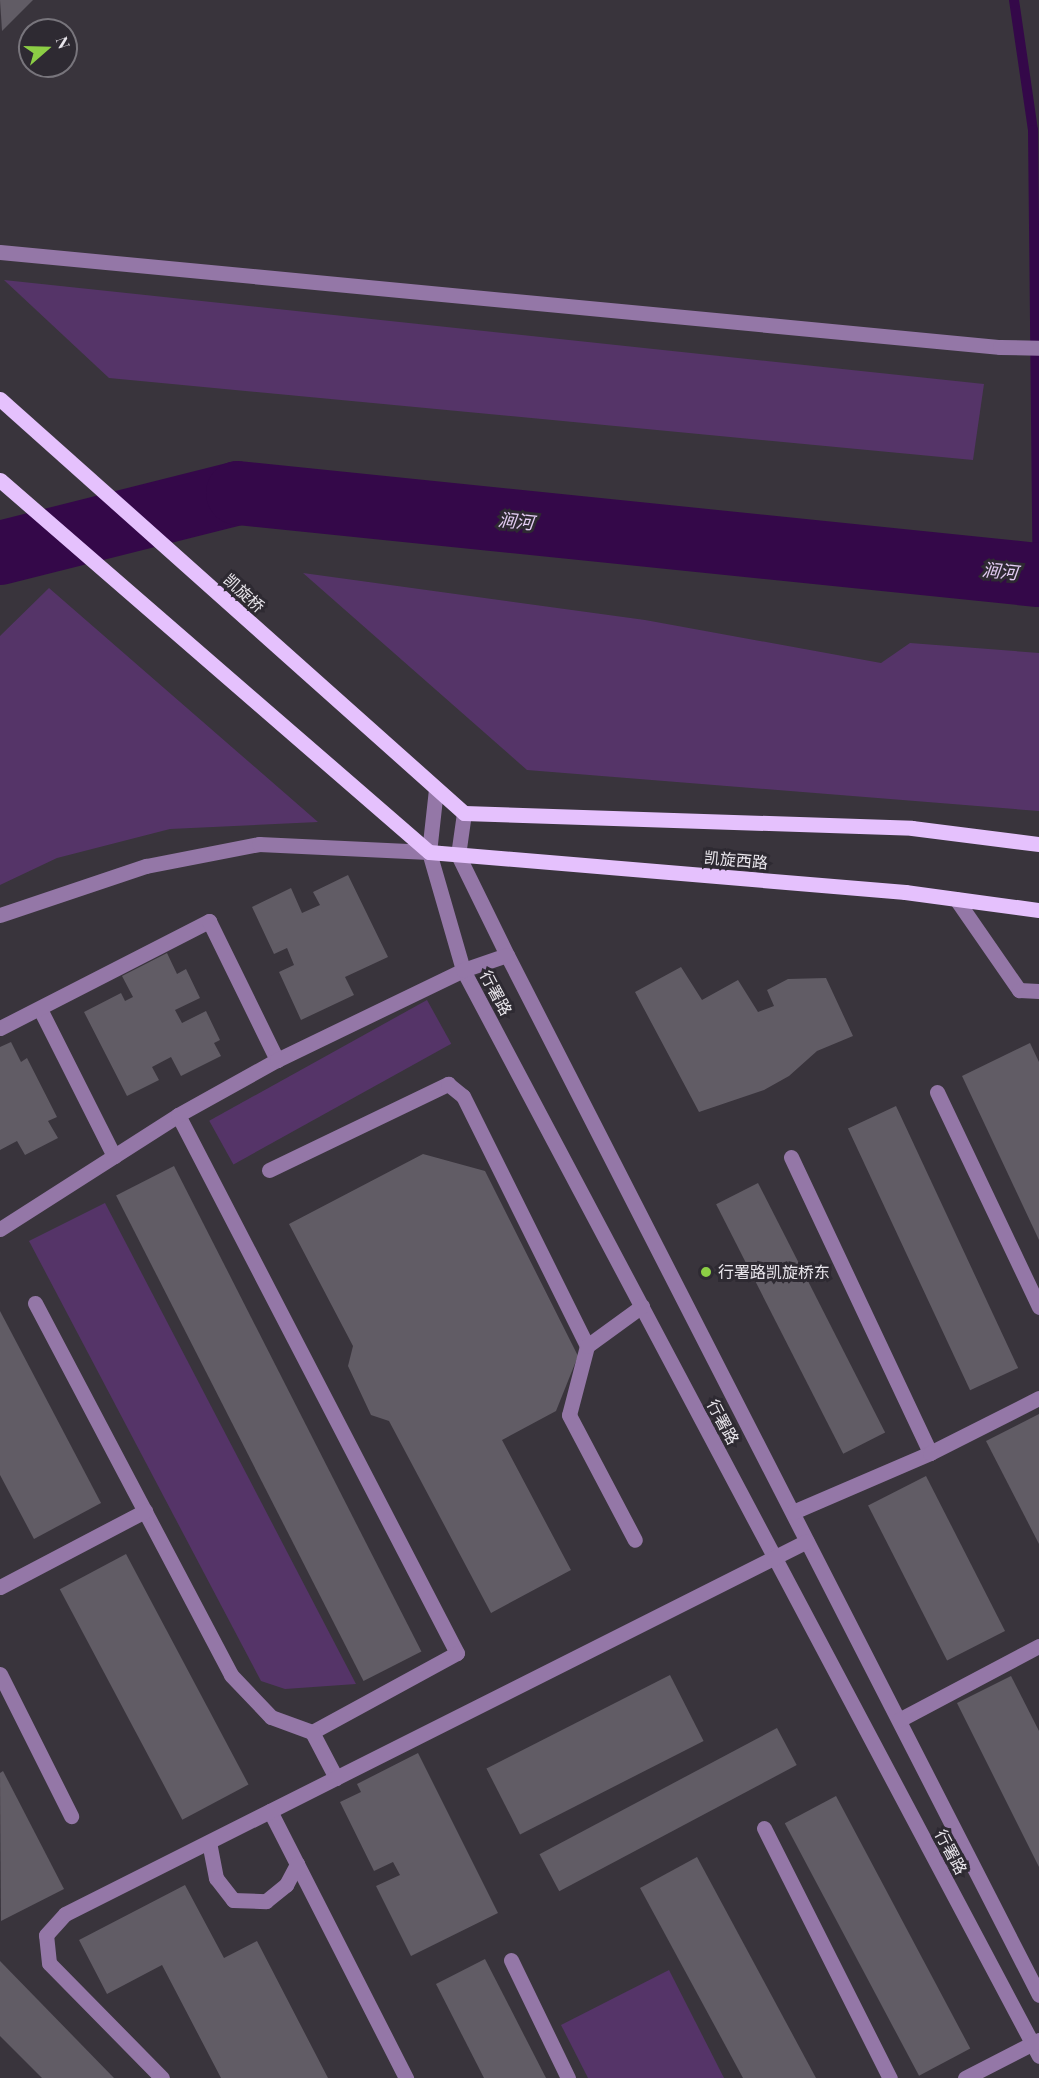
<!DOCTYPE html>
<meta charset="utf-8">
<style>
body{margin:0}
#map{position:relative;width:1039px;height:2078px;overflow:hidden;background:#39343c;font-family:"Playfair Display","Noto Sans SC",serif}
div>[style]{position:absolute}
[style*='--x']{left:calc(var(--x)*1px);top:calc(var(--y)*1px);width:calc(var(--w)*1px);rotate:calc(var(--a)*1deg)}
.green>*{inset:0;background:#553468;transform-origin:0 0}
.stream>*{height:10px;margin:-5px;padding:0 5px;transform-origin:5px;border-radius:5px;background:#340849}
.river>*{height:64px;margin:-32px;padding:0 32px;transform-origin:32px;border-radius:32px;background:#340849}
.building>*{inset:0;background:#615c65;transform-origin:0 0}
.minor>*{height:15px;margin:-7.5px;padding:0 7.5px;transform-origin:7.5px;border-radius:7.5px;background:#9477a7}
.major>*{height:15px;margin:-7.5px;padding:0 7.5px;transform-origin:7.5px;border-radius:7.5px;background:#e5c1fd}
.dots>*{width:16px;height:16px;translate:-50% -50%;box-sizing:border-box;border:3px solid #2e2a32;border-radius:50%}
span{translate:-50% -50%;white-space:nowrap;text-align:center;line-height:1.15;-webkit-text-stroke:6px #2e2a32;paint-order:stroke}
.street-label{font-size:16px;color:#e8e5eb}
.poi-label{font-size:16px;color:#e8e5eb}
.left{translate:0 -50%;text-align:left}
.water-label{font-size:18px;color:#e3ccf3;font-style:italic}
.north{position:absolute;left:18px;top:18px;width:60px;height:60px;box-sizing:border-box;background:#2e2a32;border:2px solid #78757c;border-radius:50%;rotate:70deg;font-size:16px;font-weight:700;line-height:24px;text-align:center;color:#e8e5eb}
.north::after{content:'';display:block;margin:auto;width:21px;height:27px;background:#8cce45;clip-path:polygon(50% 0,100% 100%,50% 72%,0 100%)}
</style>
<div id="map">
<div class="green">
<i style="clip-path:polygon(4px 280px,984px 384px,973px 460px,109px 378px)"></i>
<i style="clip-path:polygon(303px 573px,645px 620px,881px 663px,910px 643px,1039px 653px,1039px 811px,527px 770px)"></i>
<i style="clip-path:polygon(49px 588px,318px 822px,170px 829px,57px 858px,0 885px,0 636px)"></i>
<i style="left:427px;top:1000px;width:50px;height:249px;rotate:61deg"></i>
<i style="clip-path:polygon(105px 1203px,356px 1684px,285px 1689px,261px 1681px,29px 1241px)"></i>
<i style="clip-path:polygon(669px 1970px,724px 2078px,588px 2078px,561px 2025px)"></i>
</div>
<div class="stream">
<i style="--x:1014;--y:0;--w:131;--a:81.7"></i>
<i style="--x:1033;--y:130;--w:445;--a:89.4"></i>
</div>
<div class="river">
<i style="--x:0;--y:553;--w:245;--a:-14.1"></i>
<i style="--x:238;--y:493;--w:805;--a:5.85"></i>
</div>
<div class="building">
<i style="clip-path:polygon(0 0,33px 0,2px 31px)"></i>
<i style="clip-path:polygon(348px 875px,388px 957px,345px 977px,354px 995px,301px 1020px,279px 972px,294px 965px,287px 948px,274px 954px,252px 907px,291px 888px,302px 913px,320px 905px,313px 892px)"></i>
<i style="clip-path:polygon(167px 953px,177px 974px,186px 969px,200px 998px,175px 1010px,182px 1023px,206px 1011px,220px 1040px,214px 1043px,221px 1056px,181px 1076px,171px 1057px,152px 1067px,159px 1080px,127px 1096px,84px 1012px,121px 993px,125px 1001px,133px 997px,122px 976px)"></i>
<i style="clip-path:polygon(681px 967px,702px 1000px,738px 980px,758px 1012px,774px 1006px,767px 990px,788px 979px,826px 978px,853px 1036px,817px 1051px,789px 1076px,764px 1090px,699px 1112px,635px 992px)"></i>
<i style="clip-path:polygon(11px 1042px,21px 1062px,27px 1058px,57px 1117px,48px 1121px,58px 1138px,25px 1155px,17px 1141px,0 1150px,0 1047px)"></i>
<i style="clip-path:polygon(1030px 1043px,1039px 1062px,1039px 1240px,962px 1076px)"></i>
<i style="left:896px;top:1106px;width:289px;height:53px;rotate:65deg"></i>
<i style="clip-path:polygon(423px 1154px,485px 1171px,578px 1356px,556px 1411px,502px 1440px,571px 1570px,491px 1613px,389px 1421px,371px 1415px,348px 1366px,353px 1346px,289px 1224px)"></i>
<i style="left:174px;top:1166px;width:545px;height:65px;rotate:63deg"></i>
<i style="left:758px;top:1183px;width:280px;height:47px;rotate:63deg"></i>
<i style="clip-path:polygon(0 1311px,101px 1503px,34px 1539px,0 1475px)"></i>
<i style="clip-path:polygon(1039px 1414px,1039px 1544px,986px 1441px)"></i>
<i style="left:926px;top:1476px;width:174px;height:65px;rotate:63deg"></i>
<i style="left:126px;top:1554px;width:261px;height:75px;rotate:62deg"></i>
<i style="left:670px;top:1675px;width:74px;height:206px;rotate:63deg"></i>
<i style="clip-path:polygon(1011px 1676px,1039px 1731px,1039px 1867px,957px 1703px)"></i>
<i style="left:777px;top:1728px;width:42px;height:269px;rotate:62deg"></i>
<i style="clip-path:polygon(418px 1753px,498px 1913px,411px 1956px,376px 1886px,400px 1875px,393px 1862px,374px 1871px,340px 1802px,361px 1792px,357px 1784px)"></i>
<i style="clip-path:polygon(3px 1771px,64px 1889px,1px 1921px,0 1773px)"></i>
<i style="left:836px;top:1796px;width:286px;height:58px;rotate:62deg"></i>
<i style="clip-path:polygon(697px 1857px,816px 2078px,743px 2078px,640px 1888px)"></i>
<i style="clip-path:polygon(185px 1885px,224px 1958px,257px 1941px,328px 2078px,221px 2078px,162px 1965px,107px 1994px,79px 1940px)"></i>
<i style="clip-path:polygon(485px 1959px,546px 2078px,484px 2078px,436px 1984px)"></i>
<i style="clip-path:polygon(0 1961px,114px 2078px,42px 2078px,0 2036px)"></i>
</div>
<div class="minor">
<i style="--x:0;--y:252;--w:1005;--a:5.43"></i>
<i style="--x:1000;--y:347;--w:39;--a:1"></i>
<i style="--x:436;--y:789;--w:63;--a:96.3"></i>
<i style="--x:429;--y:852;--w:123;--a:73.9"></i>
<i style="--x:463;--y:970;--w:1229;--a:62.06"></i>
<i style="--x:464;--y:813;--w:42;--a:98.1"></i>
<i style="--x:458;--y:855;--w:111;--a:63.9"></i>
<i style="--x:507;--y:955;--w:1168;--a:62.91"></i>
<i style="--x:956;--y:899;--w:111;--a:55.3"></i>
<i style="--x:1019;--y:990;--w:20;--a:3"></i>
<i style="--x:0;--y:915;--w:154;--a:-18.6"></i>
<i style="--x:146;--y:866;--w:115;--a:-11"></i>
<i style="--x:259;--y:844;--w:170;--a:2.7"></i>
<i style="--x:40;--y:1009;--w:165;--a:63.3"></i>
<i style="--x:0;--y:1028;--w:235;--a:-27.1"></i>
<i style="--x:209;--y:921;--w:155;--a:63.9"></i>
<i style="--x:937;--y:1092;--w:238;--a:64.6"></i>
<i style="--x:178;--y:1115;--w:606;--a:62.59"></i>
<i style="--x:457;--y:1653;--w:165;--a:151.4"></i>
<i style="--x:791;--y:1157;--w:327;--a:64.8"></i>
<i style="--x:269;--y:1170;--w:199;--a:-25.7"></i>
<i style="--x:448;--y:1084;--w:19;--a:39"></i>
<i style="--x:463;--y:1096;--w:279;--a:63.6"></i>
<i style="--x:587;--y:1346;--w:71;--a:104.6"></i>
<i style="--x:569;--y:1415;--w:141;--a:62.2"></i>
<i style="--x:0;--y:1229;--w:211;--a:-32.6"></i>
<i style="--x:178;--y:1115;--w:113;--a:-29.1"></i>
<i style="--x:277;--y:1060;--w:207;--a:-25.8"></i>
<i style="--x:463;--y:970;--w:46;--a:-18.8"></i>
<i style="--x:35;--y:1303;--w:420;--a:62.2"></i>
<i style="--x:231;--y:1675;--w:58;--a:46.4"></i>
<i style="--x:271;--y:1717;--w:44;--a:20.1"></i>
<i style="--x:312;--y:1732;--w:52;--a:62.4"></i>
<i style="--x:587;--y:1346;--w:68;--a:-36"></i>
<i style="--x:793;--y:1512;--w:149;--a:-23.3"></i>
<i style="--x:930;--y:1453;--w:122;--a:-26.8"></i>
<i style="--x:0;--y:1587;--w:164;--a:-27.7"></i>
<i style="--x:0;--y:1674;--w:159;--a:63.4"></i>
<i style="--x:899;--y:1720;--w:158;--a:-27.9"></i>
<i style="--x:270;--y:1811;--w:300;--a:63"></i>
<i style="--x:764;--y:1828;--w:280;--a:63.3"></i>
<i style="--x:209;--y:1842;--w:37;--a:79"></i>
<i style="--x:216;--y:1878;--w:28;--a:52"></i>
<i style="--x:233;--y:1900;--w:33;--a:2"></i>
<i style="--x:266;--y:1901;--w:26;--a:-39"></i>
<i style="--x:286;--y:1885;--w:24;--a:-62"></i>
<i style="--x:511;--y:1960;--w:131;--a:64.2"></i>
<i style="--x:162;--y:2078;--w:161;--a:-134.5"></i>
<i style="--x:49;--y:1963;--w:28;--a:-96"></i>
<i style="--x:46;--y:1935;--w:28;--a:-48"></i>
<i style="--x:65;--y:1914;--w:830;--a:-26.69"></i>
<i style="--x:965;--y:2078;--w:83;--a:-27.2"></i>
</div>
<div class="major">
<i style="--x:0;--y:399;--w:622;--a:41.74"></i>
<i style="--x:464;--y:813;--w:448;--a:1.9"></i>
<i style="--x:912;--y:828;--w:128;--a:7.2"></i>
<i style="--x:0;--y:480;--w:568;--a:40.93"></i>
<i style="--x:429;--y:852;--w:478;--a:4.8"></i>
<i style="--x:905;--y:892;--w:135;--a:7.7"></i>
</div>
<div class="dots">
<i style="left:706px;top:1272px;background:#8cce45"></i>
</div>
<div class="street-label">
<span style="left:244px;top:593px;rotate:42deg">凯旋桥</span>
<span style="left:736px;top:860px;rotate:5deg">凯旋西路</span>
<span style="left:496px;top:993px;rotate:62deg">行署路</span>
<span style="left:723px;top:1422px;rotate:62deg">行署路</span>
<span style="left:951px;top:1852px;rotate:62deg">行署路</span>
</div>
<div class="poi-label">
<span class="left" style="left:718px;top:1272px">行署路凯旋桥东</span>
</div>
<div class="water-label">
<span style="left:516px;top:521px;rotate:6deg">涧河</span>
<span style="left:1000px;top:571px;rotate:6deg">涧河</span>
</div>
<div class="north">N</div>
</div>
